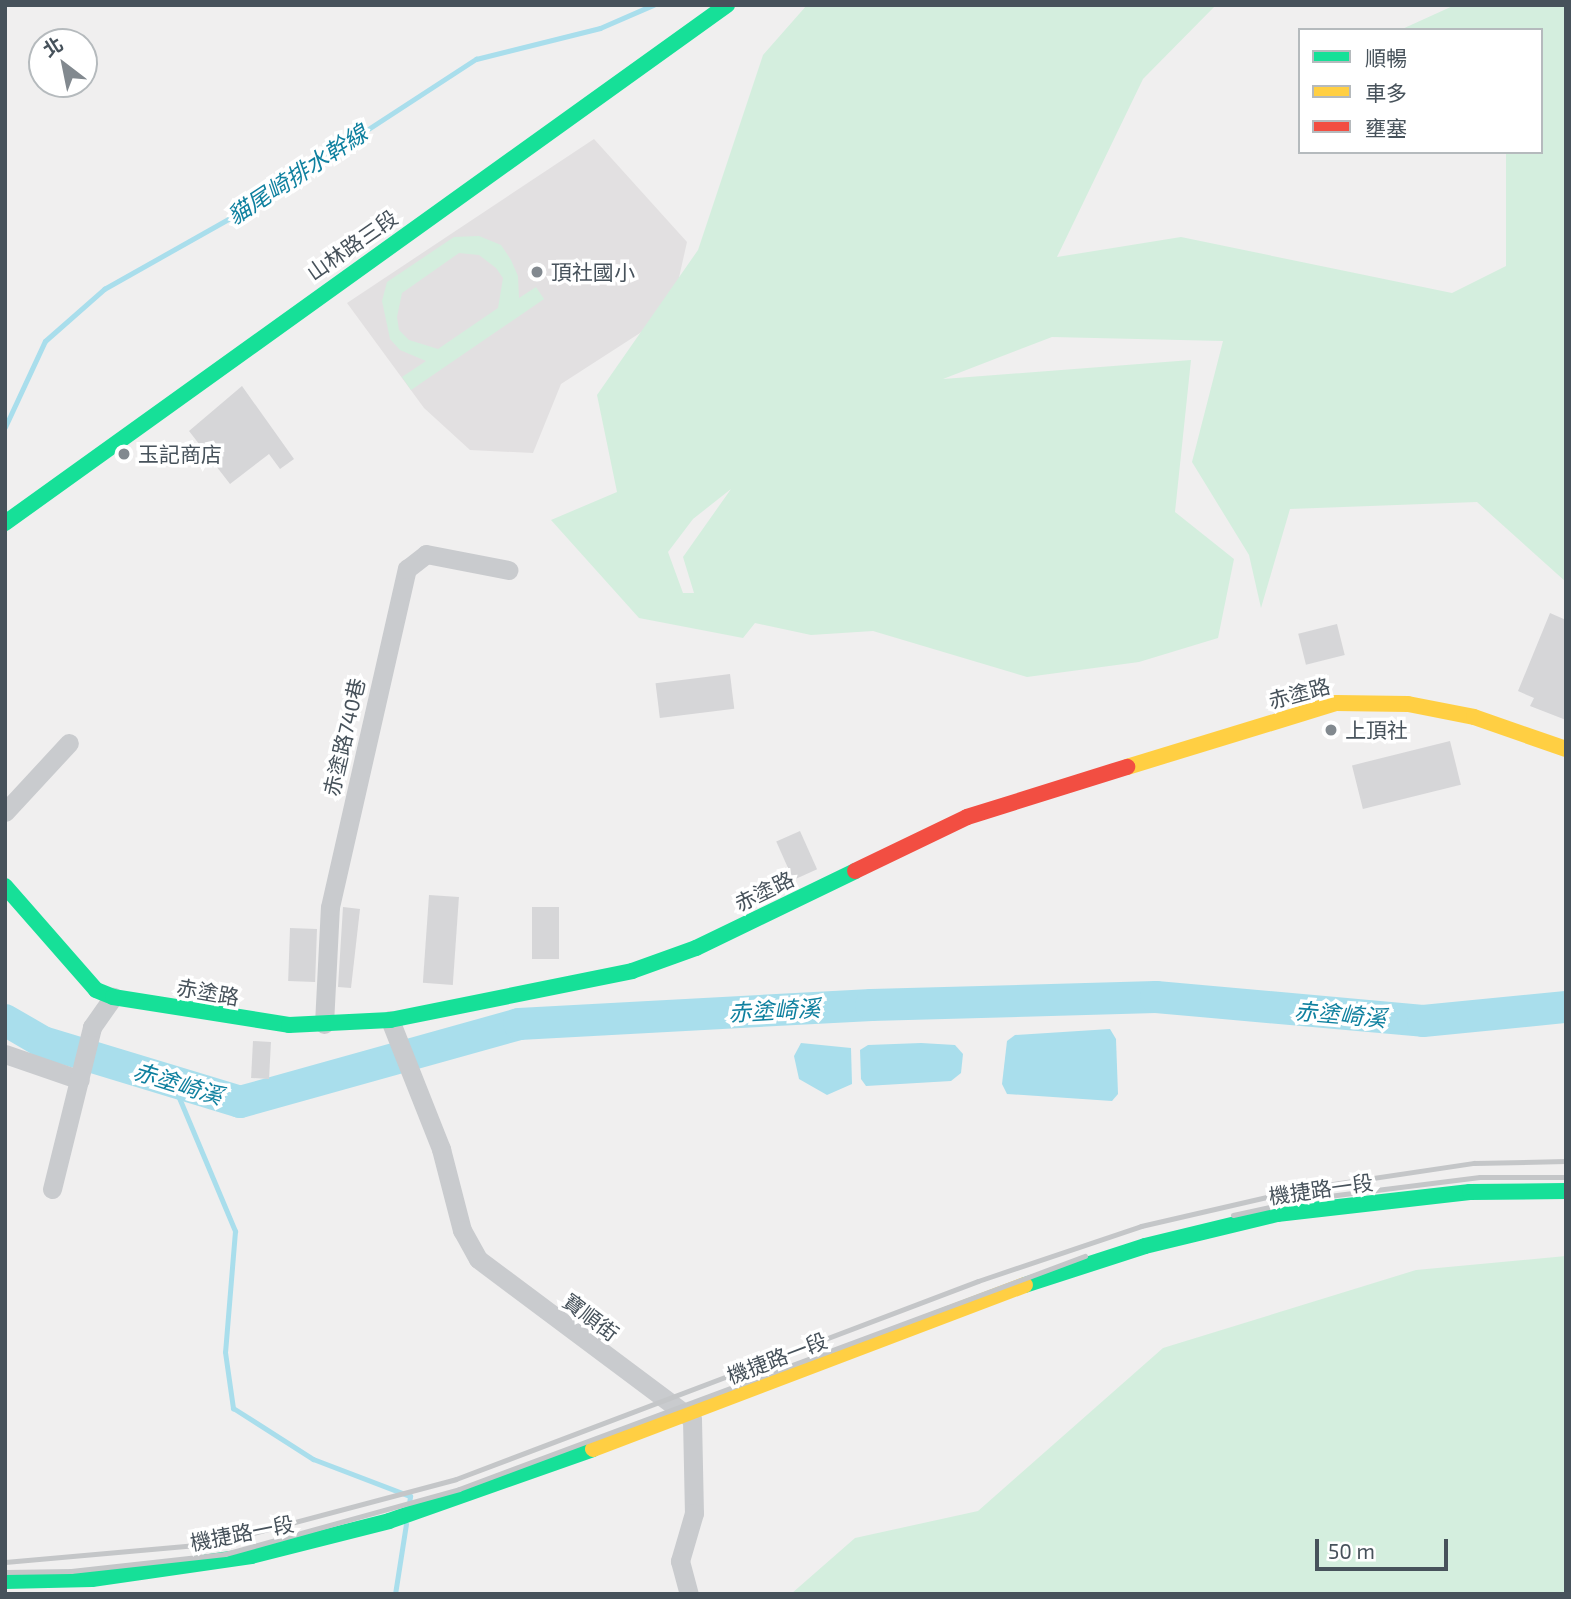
<!DOCTYPE html>
<meta charset="utf-8">
<style>
body{margin:0}
#map{position:relative;width:1571px;height:1599px;overflow:hidden;background:#f0efef;font-family:"Exo 2","Noto Sans TC",sans-serif}
div>[style]{position:absolute}
[style*='--x']{left:calc(var(--x)*1px);top:calc(var(--y)*1px);width:calc(var(--w)*1px);rotate:calc(var(--a)*1deg)}
.education>*{inset:0;background:#e2e0e1}
.green>*{inset:0;background:#d4eede}
.water>*{inset:0;background:#a9deec}
.stream>*{height:5px;margin:-2.5px;padding:0 2.5px;transform-origin:2.5px;border-radius:2.5px;background:#a9deec}
.river>*{height:32px;margin:-16px;padding:0 16px;transform-origin:16px;border-radius:16px;background:#a9deec}
.building>*{inset:0;background:#d6d6d8;transform-origin:0 0}
.street>*{height:19px;margin:-9.5px;padding:0 9.5px;transform-origin:9.5px;border-radius:9.5px;background:#c9cbce}
.fast>*{height:16px;margin:-8px;padding:0 8px;transform-origin:8px;border-radius:8px;background:#16e098}
.slow>*{height:16px;margin:-8px;padding:0 8px;transform-origin:8px;border-radius:8px;background:#ffcf43}
.jam>*{height:16px;margin:-8px;padding:0 8px;transform-origin:8px;border-radius:8px;background:#f24e42}
.rail>*{height:5px;margin:-2.5px;padding:0 2.5px;transform-origin:2.5px;border-radius:2.5px;background:#c4c6c8}
.dots>*{width:19px;height:19px;translate:-50% -50%;box-sizing:border-box;border:4px solid #fff;border-radius:50%}
span{translate:-50% -50%;white-space:nowrap;text-align:center;line-height:1.15;-webkit-text-stroke:7px #fff;paint-order:stroke}
.street-label{font-size:21px;color:#47525b}
.poi-label{font-size:21px;color:#47525b}
.left{translate:0 -50%;text-align:left}
.water-label{font-size:23px;color:#0f809f;font-style:italic}
.frame{position:absolute;inset:0;border:7px solid #47525b;pointer-events:none}
.legend{position:absolute;left:1298px;top:28px;width:245px;height:126px;box-sizing:border-box;background:#fff;border:2px solid #b5babd;margin:0;padding:9px 12px;list-style:none;font-size:21px;color:#47525b}
.legend li{display:flex;align-items:center;gap:14px;height:35px}
.legend b{width:35px;border:2px solid #b5babd}
.north{position:absolute;left:28px;top:28px;width:70px;height:70px;box-sizing:border-box;background:#fff;border:2px solid #b5babd;border-radius:50%;rotate:328deg;font-size:19px;font-weight:700;line-height:28px;text-align:center;color:#47525b}
.north::after{content:'';display:block;margin:auto;width:24px;height:32px;background:#82898f;clip-path:polygon(50% 0,100% 100%,50% 72%,0 100%)}
.scale{position:absolute;left:1315px;top:1539px;width:133px;height:32px;box-sizing:border-box;border:4px solid #47525b;border-top:0;padding-left:9px;font-size:21px;line-height:24px;white-space:nowrap;color:#47525b;-webkit-text-stroke:5px #fff;paint-order:stroke}
</style>
<div id="map">
<div class="education">
<i style="clip-path:polygon(594px 139px,687px 242px,671px 313px,561px 384px,533px 453px,470px 450px,424px 408px,347px 303px)"></i>
</div>
<div class="green">
<i style="clip-path:polygon(evenodd,807px 5px,1216px 5px,1143px 79px,1057px 257px,1181px 237px,1452px 293px,1506px 266px,1506px 152px,1541px 152px,1541px 30px,1400px 30px,1455px 5px,1566px 5px,1566px 582px,1477px 502px,1290px 509px,1261px 608px,1249px 555px,1192px 462px,1223px 341px,1052px 337px,943px 379px,1191px 360px,1175px 512px,1234px 559px,1218px 638px,1139px 662px,1027px 677px,873px 631px,811px 635px,755px 623px,743px 638px,639px 618px,551px 520px,617px 492px,597px 395px,698px 250px,763px 55px,807px 5px,731px 489px,683px 557px,694px 593px,683px 593px,668px 552px,693px 519px,731px 489px)"></i>
<i style="clip-path:polygon(evenodd,479px 236px,501px 245px,511px 260px,518px 276px,519px 298px,536px 287px,544px 299px,411px 390px,402px 377px,426px 361px,400px 350px,390px 339px,382px 301px,387px 282px,454px 237px,479px 236px,459px 253px,479px 255px,496px 268px,503px 278px,498px 308px,438px 349px,409px 340px,399px 330px,397px 317px,402px 293px,459px 253px)"></i>
<i style="clip-path:polygon(1566px 1256px,1566px 1594px,791px 1594px,855px 1538px,978px 1511px,1163px 1348px,1416px 1270px)"></i>
</div>
<div class="water">
<i style="clip-path:polygon(1110px 1029px,1116px 1039px,1118px 1094px,1112px 1101px,1007px 1094px,1002px 1084px,1007px 1041px,1015px 1035px)"></i>
<i style="clip-path:polygon(801px 1043px,851px 1048px,852px 1084px,827px 1095px,799px 1079px,794px 1056px)"></i>
<i style="clip-path:polygon(921px 1043px,955px 1045px,963px 1054px,961px 1073px,951px 1081px,866px 1086px,861px 1079px,860px 1050px,868px 1045px)"></i>
</div>
<div class="stream">
<i style="--x:5;--y:427;--w:95;--a:-65.1"></i>
<i style="--x:45;--y:341;--w:79;--a:-41.4"></i>
<i style="--x:104;--y:289;--w:161;--a:-29.4"></i>
<i style="--x:244;--y:210;--w:277;--a:-33.1"></i>
<i style="--x:476;--y:59;--w:128;--a:-14"></i>
<i style="--x:600;--y:28;--w:58;--a:-23.5"></i>
<i style="--x:172;--y:1081;--w:163;--a:67.2"></i>
<i style="--x:235;--y:1231;--w:121;--a:94.7"></i>
<i style="--x:225;--y:1352;--w:57;--a:81.9"></i>
<i style="--x:233;--y:1408;--w:95;--a:32.5"></i>
<i style="--x:313;--y:1459;--w:104;--a:20.9"></i>
<i style="--x:410;--y:1496;--w:8;--a:97"></i>
<i style="--x:395;--y:1594;--w:71;--a:-81.1"></i>
</div>
<div class="river">
<i style="--x:5;--y:1020;--w:44;--a:30.1"></i>
<i style="--x:43;--y:1042;--w:206;--a:16.9"></i>
<i style="--x:240;--y:1102;--w:290;--a:-15.6"></i>
<i style="--x:519;--y:1024;--w:353;--a:-3.1"></i>
<i style="--x:871;--y:1005;--w:285;--a:-1.6"></i>
<i style="--x:1156;--y:997;--w:268;--a:5.1"></i>
<i style="--x:1423;--y:1021;--w:144;--a:-5.6"></i>
</div>
<div class="building">
<i style="clip-path:polygon(242px 386px,294px 459px,280px 469px,269px 454px,230px 484px,189px 431px)"></i>
<i style="clip-path:polygon(1550px 613px,1566px 620px,1566px 720px,1530px 706px,1534px 698px,1518px 691px)"></i>
<i style="left:1337px;top:624px;width:32px;height:40px;rotate:76deg"></i>
<i style="left:730px;top:674px;width:35px;height:75px;rotate:83deg"></i>
<i style="left:1450px;top:741px;width:45px;height:101px;rotate:76deg"></i>
<i style="left:800px;top:831px;width:42px;height:26px;rotate:66deg"></i>
<i style="left:429px;top:895px;width:30px;height:88px;rotate:4deg"></i>
<i style="clip-path:polygon(343px 907px,360px 909px,351px 988px,338px 987px)"></i>
<i style="left:532px;top:907px;width:27px;height:52px"></i>
<i style="left:290px;top:928px;width:27px;height:53px;rotate:2deg"></i>
<i style="left:253px;top:1041px;width:18px;height:37px;rotate:3deg"></i>
</div>
<div class="street">
<i style="--x:5;--y:812;--w:94;--a:-47.2"></i>
<i style="--x:390;--y:1020;--w:139;--a:68.4"></i>
<i style="--x:441;--y:1149;--w:84;--a:75.5"></i>
<i style="--x:462;--y:1230;--w:33;--a:61"></i>
<i style="--x:478;--y:1259;--w:267;--a:36.8"></i>
<i style="--x:692;--y:1419;--w:94;--a:88.8"></i>
<i style="--x:694;--y:1513;--w:50;--a:106.3"></i>
<i style="--x:680;--y:1561;--w:34;--a:75"></i>
<i style="--x:324;--y:1024;--w:117;--a:-87.1"></i>
<i style="--x:330;--y:907;--w:347;--a:-77.2"></i>
<i style="--x:407;--y:569;--w:24;--a:-38"></i>
<i style="--x:426;--y:554;--w:84;--a:11"></i>
<i style="--x:5;--y:1054;--w:79;--a:19.1"></i>
<i style="--x:52;--y:1189;--w:167;--a:-76.1"></i>
<i style="--x:92;--y:1027;--w:37;--a:-55"></i>
</div>
<div class="fast">
<i style="--x:5;--y:523;--w:889;--a:-35.66"></i>
<i style="--x:5;--y:886;--w:138;--a:48.8"></i>
<i style="--x:96;--y:990;--w:18;--a:22"></i>
<i style="--x:113;--y:997;--w:178;--a:9"></i>
<i style="--x:289;--y:1025;--w:101;--a:-2.8"></i>
<i style="--x:390;--y:1020;--w:247;--a:-11.4"></i>
<i style="--x:632;--y:971;--w:68;--a:-19.8"></i>
<i style="--x:696;--y:948;--w:177;--a:-25.8"></i>
<i style="--x:1025;--y:1285;--w:126;--a:-18"></i>
<i style="--x:1145;--y:1246;--w:136;--a:-13.6"></i>
<i style="--x:1277;--y:1214;--w:194;--a:-6.5"></i>
<i style="--x:1470;--y:1192;--w:96;--a:-0.6"></i>
<i style="--x:5;--y:1581;--w:87;--a:-1.3"></i>
<i style="--x:92;--y:1579;--w:161;--a:-8.2"></i>
<i style="--x:251;--y:1556;--w:142;--a:-14.2"></i>
<i style="--x:389;--y:1521;--w:216;--a:-19.4"></i>
</div>
<div class="slow">
<i style="--x:1127;--y:767;--w:219;--a:-17"></i>
<i style="--x:1336;--y:703;--w:72;--a:0.8"></i>
<i style="--x:1408;--y:704;--w:67;--a:11.1"></i>
<i style="--x:1474;--y:717;--w:97;--a:19.2"></i>
<i style="--x:593;--y:1449;--w:462;--a:-20.8"></i>
</div>
<div class="jam">
<i style="--x:855;--y:871;--w:124;--a:-25.7"></i>
<i style="--x:967;--y:817;--w:168;--a:-17.4"></i>
</div>
<div class="rail">
<i style="--x:1233;--y:1215;--w:74;--a:-12.5"></i>
<i style="--x:1305;--y:1199;--w:176;--a:-7.2"></i>
<i style="--x:1480;--y:1177;--w:86;--a:0"></i>
<i style="--x:5;--y:1562;--w:212;--a:-5.1"></i>
<i style="--x:216;--y:1543;--w:248;--a:-14.9"></i>
<i style="--x:456;--y:1479;--w:558;--a:-20.77"></i>
<i style="--x:978;--y:1281;--w:172;--a:-18.6"></i>
<i style="--x:1141;--y:1226;--w:169;--a:-13"></i>
<i style="--x:1306;--y:1188;--w:170;--a:-8.5"></i>
<i style="--x:1474;--y:1163;--w:92;--a:-1.2"></i>
<i style="--x:5;--y:1572;--w:66;--a:-0.9"></i>
<i style="--x:71;--y:1571;--w:155;--a:-6.3"></i>
<i style="--x:225;--y:1554;--w:243;--a:-15.5"></i>
<i style="--x:459;--y:1489;--w:668;--a:-20.42"></i>
</div>
<div class="dots">
<i style="left:537px;top:272px;background:#82898f"></i>
<i style="left:124px;top:454px;background:#82898f"></i>
<i style="left:1331px;top:730px;background:#82898f"></i>
</div>
<div class="street-label">
<span style="left:352px;top:245px;rotate:-35deg">山林路三段</span>
<span style="left:1299px;top:693px;rotate:-15deg">赤塗路</span>
<span style="left:344px;top:737px;rotate:-77deg">赤塗路740巷</span>
<span style="left:764px;top:891px;rotate:-26deg">赤塗路</span>
<span style="left:208px;top:992px;rotate:10deg">赤塗路</span>
<span style="left:1321px;top:1189px;rotate:-8deg">機捷路一段</span>
<span style="left:591px;top:1317px;rotate:37deg">寶順街</span>
<span style="left:777px;top:1358px;rotate:-21deg">機捷路一段</span>
<span style="left:242px;top:1533px;rotate:-11deg">機捷路一段</span>
</div>
<div class="poi-label">
<span class="left" style="left:551px;top:272px">頂社國小</span>
<span class="left" style="left:138px;top:454px">玉記商店</span>
<span class="left" style="left:1345px;top:730px">上頂社</span>
</div>
<div class="water-label">
<span style="left:297px;top:174px;rotate:-33deg">貓尾崎排水幹線</span>
<span style="left:774px;top:1010px;rotate:-3deg">赤塗崎溪</span>
<span style="left:1340px;top:1014px;rotate:5deg">赤塗崎溪</span>
<span style="left:178px;top:1083px;rotate:17deg">赤塗崎溪</span>
</div>
<div class="frame"></div>
<ul class="legend">
<li><b style="height:9px;background:#16e098"></b>順暢</li>
<li><b style="height:9px;background:#ffcf43"></b>車多</li>
<li><b style="height:9px;background:#f24e42"></b>壅塞</li>
</ul>
<div class="north">北</div>
<div class="scale">50 m</div>
</div>
